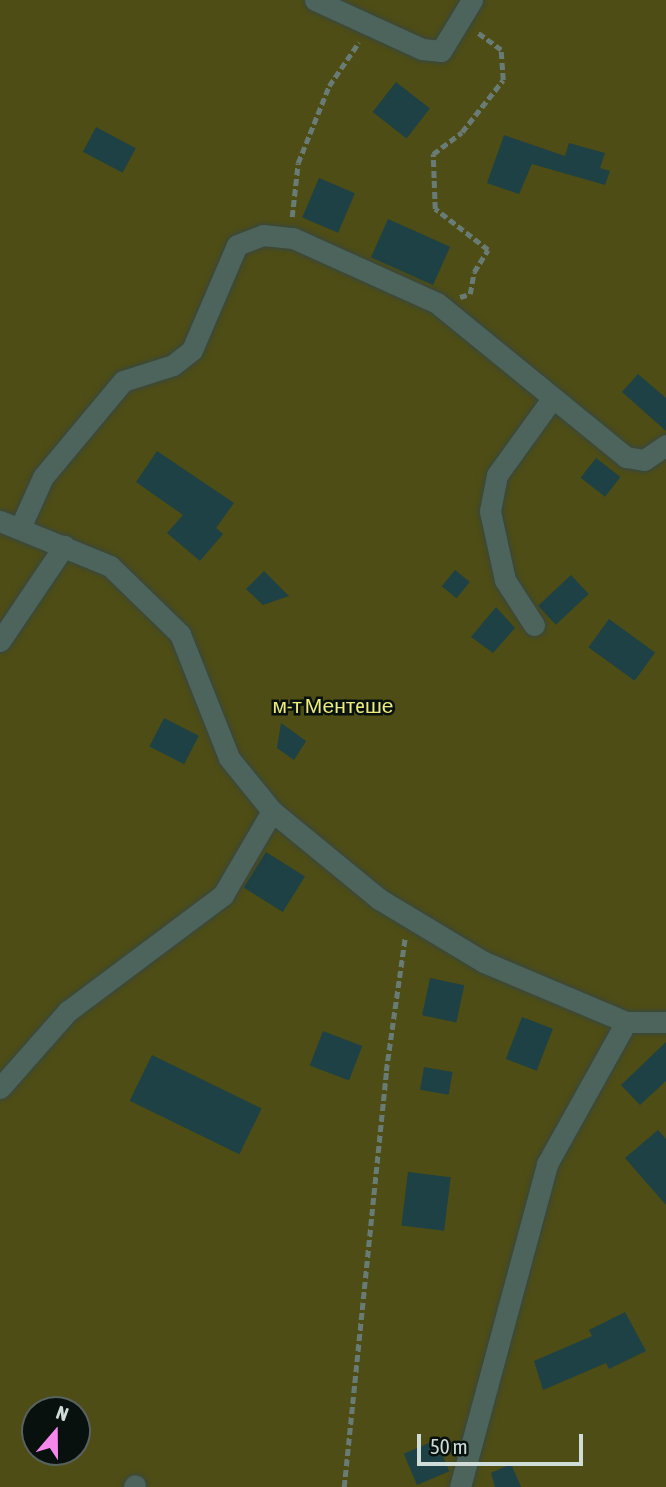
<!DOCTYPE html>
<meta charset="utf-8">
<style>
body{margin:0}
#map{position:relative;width:666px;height:1487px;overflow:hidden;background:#152b24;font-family:"Asap Condensed",sans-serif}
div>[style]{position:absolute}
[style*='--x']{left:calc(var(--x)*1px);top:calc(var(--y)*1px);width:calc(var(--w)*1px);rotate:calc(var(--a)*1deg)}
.green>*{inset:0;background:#4e4d15}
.building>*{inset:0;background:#1d4145;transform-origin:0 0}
.path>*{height:4.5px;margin-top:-2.25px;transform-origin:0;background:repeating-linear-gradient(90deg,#697b75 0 7px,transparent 0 10.5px)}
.roads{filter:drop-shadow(0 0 2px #374742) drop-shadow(0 0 2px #374742)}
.minor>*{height:21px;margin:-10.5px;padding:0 10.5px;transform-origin:10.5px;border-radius:10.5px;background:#4d645c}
span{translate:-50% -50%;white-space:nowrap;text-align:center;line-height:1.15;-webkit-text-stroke:5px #08110e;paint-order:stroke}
.park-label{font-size:21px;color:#eceb7b}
.north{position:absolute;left:21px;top:1396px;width:70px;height:70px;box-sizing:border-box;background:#08110e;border:2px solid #58625e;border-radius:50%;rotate:20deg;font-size:19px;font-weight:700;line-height:28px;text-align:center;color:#cfdcd7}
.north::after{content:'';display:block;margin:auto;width:24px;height:32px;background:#f688ed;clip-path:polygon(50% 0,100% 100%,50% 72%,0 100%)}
.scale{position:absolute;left:417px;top:1434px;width:166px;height:32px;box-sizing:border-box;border:4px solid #cfdcd7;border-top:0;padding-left:9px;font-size:21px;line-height:24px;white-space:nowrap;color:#cfdcd7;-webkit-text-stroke:5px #08110e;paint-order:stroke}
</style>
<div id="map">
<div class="green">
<i style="clip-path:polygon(evenodd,0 0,666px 0,666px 1487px,0 1487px,0 0,35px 1410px,77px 1410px,77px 1452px,35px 1452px,35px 1410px)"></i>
</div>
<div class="building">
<i style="left:396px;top:82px;width:43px;height:38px;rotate:38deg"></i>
<i style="left:96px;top:127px;width:45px;height:28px;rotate:28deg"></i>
<i style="clip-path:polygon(504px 135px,565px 156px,569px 143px,605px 153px,600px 168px,610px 171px,605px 185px,532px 164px,519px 194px,487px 183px)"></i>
<i style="left:319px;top:178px;width:39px;height:43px;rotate:23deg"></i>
<i style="left:388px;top:219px;width:68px;height:42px;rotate:24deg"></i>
<i style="clip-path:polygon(638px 374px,666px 398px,666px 431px,622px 392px)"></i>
<i style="clip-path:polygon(157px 451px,234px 503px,216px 528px,223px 534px,200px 561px,167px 533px,183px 515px,136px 482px)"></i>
<i style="left:596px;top:458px;width:31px;height:25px;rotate:38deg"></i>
<i style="left:455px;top:570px;width:19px;height:21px;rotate:39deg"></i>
<i style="clip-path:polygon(264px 571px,289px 596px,263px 605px,246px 589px)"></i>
<i style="left:571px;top:575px;width:26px;height:45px;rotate:47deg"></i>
<i style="clip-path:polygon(496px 607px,515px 628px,493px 653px,471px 637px)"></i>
<i style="left:609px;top:619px;width:57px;height:35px;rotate:36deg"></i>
<i style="left:164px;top:718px;width:39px;height:32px;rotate:27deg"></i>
<i style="clip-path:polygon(281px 723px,306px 741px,294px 760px,277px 748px)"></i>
<i style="left:266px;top:852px;width:46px;height:42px;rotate:32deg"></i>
<i style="left:430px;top:978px;width:35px;height:38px;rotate:12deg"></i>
<i style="left:522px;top:1017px;width:33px;height:45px;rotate:21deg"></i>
<i style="left:323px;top:1031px;width:42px;height:37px;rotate:21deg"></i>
<i style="clip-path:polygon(666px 1042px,666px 1081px,640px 1105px,621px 1085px)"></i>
<i style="left:152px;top:1055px;width:122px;height:51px;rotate:26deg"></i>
<i style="left:424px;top:1067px;width:29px;height:23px;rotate:10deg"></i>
<i style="clip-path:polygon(658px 1130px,666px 1139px,666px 1205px,625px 1158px)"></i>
<i style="left:408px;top:1172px;width:43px;height:54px;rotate:7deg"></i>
<i style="clip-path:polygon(625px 1312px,646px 1351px,609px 1369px,606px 1363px,543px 1390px,534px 1361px,592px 1336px,589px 1330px)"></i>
<i style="left:436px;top:1440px;width:34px;height:35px;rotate:67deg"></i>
<i style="clip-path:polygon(511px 1464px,521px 1487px,495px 1487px,491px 1473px)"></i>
</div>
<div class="path">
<i style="--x:292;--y:217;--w:54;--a:-83.7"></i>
<i style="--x:298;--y:163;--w:83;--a:-68.1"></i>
<i style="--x:329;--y:86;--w:53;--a:-55.7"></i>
<i style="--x:460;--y:297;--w:10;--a:-17"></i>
<i style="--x:470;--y:294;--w:22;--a:-80"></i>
<i style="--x:474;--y:272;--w:26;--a:-58"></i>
<i style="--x:488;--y:250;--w:67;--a:-142.3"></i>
<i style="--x:435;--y:209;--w:55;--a:-92.1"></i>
<i style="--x:433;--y:154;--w:36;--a:-37"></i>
<i style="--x:462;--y:132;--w:66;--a:-51.7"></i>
<i style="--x:503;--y:80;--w:30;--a:-94"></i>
<i style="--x:501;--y:50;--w:31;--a:-144"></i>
<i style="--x:344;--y:1487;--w:418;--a:-84.2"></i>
<i style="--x:386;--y:1071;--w:134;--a:-81.9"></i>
</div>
<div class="roads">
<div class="minor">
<i style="--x:315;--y:0;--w:118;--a:24.6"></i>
<i style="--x:422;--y:49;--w:19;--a:6"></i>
<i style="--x:441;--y:51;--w:60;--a:-58.7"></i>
<i style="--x:0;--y:521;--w:119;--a:22.2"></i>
<i style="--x:110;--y:566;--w:98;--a:44.2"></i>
<i style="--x:180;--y:634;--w:133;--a:68.4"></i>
<i style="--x:229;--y:758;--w:68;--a:50.9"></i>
<i style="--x:272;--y:811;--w:139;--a:39.4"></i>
<i style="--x:379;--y:899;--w:122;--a:31"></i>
<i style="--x:484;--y:962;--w:154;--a:22.9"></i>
<i style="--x:626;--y:1022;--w:40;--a:0"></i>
<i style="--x:20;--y:528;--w:56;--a:-65.7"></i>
<i style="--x:43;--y:477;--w:125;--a:-50.2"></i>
<i style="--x:123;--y:381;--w:52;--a:-17.7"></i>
<i style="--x:173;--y:365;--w:24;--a:-38"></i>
<i style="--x:192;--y:350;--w:114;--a:-66.8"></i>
<i style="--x:237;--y:245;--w:28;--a:-21"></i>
<i style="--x:263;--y:235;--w:30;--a:6"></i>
<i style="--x:293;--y:238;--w:158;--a:24.3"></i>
<i style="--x:437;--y:303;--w:244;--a:39.2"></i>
<i style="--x:626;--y:457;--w:18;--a:9"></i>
<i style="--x:644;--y:460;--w:27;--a:-34"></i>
<i style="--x:534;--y:625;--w:54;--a:-122.8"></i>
<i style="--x:505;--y:580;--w:71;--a:-102.3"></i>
<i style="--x:490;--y:511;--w:37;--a:-79"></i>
<i style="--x:497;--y:475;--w:92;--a:-54.2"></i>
<i style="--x:0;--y:641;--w:115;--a:-56"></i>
<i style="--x:0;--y:1088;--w:103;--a:-48.6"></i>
<i style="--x:68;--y:1011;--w:194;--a:-36.8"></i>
<i style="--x:223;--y:895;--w:97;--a:-59.7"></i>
<i style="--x:134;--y:1487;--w:2;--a:-63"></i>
<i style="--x:460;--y:1487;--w:335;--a:-74.9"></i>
<i style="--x:547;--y:1164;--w:162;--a:-60.9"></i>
</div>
</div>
<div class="park-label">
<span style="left:333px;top:705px">м-т Ментeше</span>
</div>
<div class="north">N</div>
<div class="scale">50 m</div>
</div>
